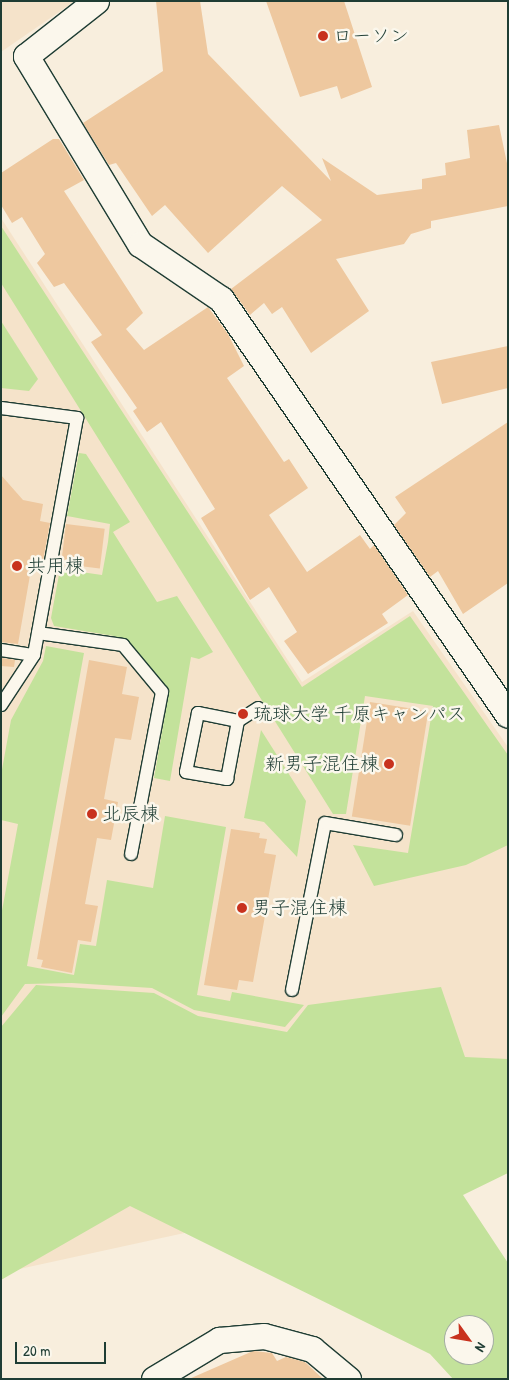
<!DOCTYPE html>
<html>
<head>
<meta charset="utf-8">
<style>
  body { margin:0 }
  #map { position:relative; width:509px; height:1380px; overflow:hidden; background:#f8eedd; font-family:"Patrick Hand","Klee One",sans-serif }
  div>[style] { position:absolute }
  .built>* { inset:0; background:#f5e3ca }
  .green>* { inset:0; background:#c3e29b }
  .building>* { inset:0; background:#eec89f; transform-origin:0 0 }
  .roads { filter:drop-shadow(1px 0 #1f3d34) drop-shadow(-1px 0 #1f3d34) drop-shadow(0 1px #1f3d34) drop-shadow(0 -1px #1f3d34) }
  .lane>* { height:12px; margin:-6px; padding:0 6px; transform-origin:6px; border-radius:6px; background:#fbf7ec }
  .street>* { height:25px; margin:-12.5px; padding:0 12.5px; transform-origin:12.5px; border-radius:12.5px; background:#fbf7ec }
  .dots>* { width:14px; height:14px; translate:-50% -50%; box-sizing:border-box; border:2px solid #fbf7ec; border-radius:50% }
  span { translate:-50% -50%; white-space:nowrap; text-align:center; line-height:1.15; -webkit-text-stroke:5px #fbf7ec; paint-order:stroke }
  .poi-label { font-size:19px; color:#1f3d34 }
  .left { translate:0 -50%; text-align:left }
  .right { translate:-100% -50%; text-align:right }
  .frame { position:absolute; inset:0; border:2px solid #1f3d34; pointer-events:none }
  .north { position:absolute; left:444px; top:1315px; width:50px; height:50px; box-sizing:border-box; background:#fbf7ec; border:1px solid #a3ada2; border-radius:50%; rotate:122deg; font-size:14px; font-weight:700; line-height:20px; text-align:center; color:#1f3d34 }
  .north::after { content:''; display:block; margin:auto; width:18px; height:22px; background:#c8321e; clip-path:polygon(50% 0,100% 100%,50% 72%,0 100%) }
  .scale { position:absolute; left:15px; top:1342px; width:91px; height:22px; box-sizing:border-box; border:2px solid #1f3d34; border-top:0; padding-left:6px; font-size:15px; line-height:18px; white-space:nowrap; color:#1f3d34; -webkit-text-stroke:4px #fbf7ec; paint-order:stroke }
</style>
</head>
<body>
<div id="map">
  <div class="built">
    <i style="clip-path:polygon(1px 1px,75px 1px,1px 52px)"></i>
    <i style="clip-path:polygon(1px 218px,302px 682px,413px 611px,508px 747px,508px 1092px,212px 1227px,1px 1273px)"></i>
  </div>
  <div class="green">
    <i style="clip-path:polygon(1px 226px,302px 687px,410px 616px,508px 755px,508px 845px,466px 865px,374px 886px,353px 845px,408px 853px,433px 706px,365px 696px,346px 814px,333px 814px,1px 283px)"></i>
    <i style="clip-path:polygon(1px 321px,38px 379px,29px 391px,1px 388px)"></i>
    <i style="clip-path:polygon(79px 453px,86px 454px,130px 522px,113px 532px,157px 602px,177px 596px,213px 652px,199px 659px,191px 657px,170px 781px,154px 778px,169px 692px,131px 644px,114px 636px,54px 626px,51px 618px,60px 569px,102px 575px,108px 542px,110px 524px,67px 516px)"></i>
    <i style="clip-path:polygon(46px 646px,84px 653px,27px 966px,74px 975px,80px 944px,96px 946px,107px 880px,153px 888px,165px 816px,226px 827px,197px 995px,230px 1001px,232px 992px,304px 1005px,285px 1027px,194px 1010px,152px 988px,72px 983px,25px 984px,1px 1017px,1px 916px,18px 824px,1px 820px,1px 775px,11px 720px,43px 661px)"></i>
    <i style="clip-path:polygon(261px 730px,306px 801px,297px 857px,264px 822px,244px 818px)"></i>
    <i style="clip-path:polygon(evenodd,36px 985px,154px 993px,198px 1016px,287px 1032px,308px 1005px,441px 987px,465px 1057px,508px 1059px,508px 1173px,463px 1195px,508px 1263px,508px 1379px,453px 1379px,430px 1354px,130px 1206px,1px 1280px,1px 1027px,36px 985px,454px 1325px,484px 1325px,484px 1355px,454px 1355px,454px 1325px)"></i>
  </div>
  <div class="building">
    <i style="clip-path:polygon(156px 1px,200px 1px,208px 54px,331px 181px,322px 158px,377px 195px,422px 189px,422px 179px,446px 175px,445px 163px,470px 158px,467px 130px,499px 125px,508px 168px,508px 206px,431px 221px,431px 228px,411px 234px,404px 244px,336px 259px,369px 311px,311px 353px,282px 307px,272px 314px,264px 303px,250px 315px,231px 289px,322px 220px,282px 186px,208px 253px,165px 205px,152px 216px,116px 163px,109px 165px,83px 123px,163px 71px)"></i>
    <i style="clip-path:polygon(266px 1px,344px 1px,372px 87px,341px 99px,337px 86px,300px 97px)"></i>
    <i style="clip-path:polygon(53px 139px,59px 139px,84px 180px,64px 191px,143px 313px,126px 329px,144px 350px,208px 307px,228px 334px,244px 366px,227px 378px,284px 462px,289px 459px,308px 488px,269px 515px,307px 572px,360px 535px,370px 549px,374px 545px,408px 595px,382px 614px,388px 623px,308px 674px,284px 641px,297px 632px,269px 587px,250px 600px,201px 518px,215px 509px,161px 422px,147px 432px,133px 411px,137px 408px,91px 342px,102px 335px,64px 283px,54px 287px,37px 263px,45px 254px,22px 217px,12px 223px,1px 205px,1px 173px)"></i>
    <i style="clip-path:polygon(508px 346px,508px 388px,442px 404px,431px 362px)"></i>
    <i style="clip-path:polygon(508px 422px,508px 583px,463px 614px,438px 571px,430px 577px,394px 525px,406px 513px,395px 497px)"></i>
    <i style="clip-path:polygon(1px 475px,23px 500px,43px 504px,40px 521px,50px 523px,43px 560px,33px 558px,18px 644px,1px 642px)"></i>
    <i style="left:66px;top:524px;width:39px;height:40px;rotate:7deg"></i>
    <i style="clip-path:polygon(1px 658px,15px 660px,14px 667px,1px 666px)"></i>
    <i style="clip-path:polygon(89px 660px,127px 667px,122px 694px,139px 697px,131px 740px,115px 738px,104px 799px,118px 802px,111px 840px,97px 838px,85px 904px,98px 906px,91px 942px,78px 940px,72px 973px,41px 967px,43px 960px,37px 959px)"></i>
    <i style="left:370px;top:702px;width:59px;height:116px;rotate:9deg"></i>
    <i style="clip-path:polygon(231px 829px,260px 833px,259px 838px,267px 839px,264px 853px,276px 855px,253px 982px,239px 980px,237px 990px,204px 985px)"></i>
    <i style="clip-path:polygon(253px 1351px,272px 1353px,277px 1361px,286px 1357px,305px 1362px,323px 1379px,189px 1379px)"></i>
  </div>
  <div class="roads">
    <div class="lane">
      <i style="left:1px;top:408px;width:77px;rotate:7.5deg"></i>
      <i style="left:77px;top:418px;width:241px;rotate:100.3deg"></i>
      <i style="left:34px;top:655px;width:60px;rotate:123.4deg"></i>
      <i style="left:38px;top:633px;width:86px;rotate:8deg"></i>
      <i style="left:123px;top:645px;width:61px;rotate:50.3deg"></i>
      <i style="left:162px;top:692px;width:165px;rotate:100.8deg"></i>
      <i style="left:1px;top:650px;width:33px;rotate:9deg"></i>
      <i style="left:238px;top:721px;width:41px;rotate:-168.7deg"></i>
      <i style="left:198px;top:713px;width:60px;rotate:101.5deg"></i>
      <i style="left:186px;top:772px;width:42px;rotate:9.7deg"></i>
      <i style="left:227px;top:779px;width:59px;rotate:-79.3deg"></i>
      <i style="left:238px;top:721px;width:24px;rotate:-33deg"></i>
      <i style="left:292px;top:990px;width:170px;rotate:-78.8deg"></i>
      <i style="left:325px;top:823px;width:72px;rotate:9.6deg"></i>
    </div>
    <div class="street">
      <i style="left:96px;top:1px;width:89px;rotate:141.8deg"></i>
      <i style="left:26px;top:56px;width:220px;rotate:58.8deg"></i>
      <i style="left:140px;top:244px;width:98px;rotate:34.2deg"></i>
      <i style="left:221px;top:299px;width:505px;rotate:55.4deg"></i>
      <i style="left:154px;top:1379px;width:76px;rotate:-31deg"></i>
      <i style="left:219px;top:1340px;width:45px;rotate:-5.1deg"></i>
      <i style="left:264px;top:1336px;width:50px;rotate:15.2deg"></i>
      <i style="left:312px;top:1349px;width:47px;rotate:39.8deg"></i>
    </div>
  </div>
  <div class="dots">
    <i style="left:323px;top:36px;background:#c8321e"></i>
    <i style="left:17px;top:566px;background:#c8321e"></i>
    <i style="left:243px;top:714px;background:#c8321e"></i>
    <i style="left:389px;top:764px;background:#c8321e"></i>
    <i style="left:92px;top:814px;background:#c8321e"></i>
    <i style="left:242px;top:908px;background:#c8321e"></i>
  </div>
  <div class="poi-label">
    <span class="left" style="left:333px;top:36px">ローソン</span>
    <span class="left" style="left:27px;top:566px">共用棟</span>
    <span class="left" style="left:253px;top:714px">琉球大学 千原キャンパス</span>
    <span class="right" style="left:379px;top:764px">新男子混住棟</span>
    <span class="left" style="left:102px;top:814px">北辰棟</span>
    <span class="left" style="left:252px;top:908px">男子混住棟</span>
  </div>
  <div class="frame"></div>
  <div class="north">N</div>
  <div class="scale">20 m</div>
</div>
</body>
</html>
